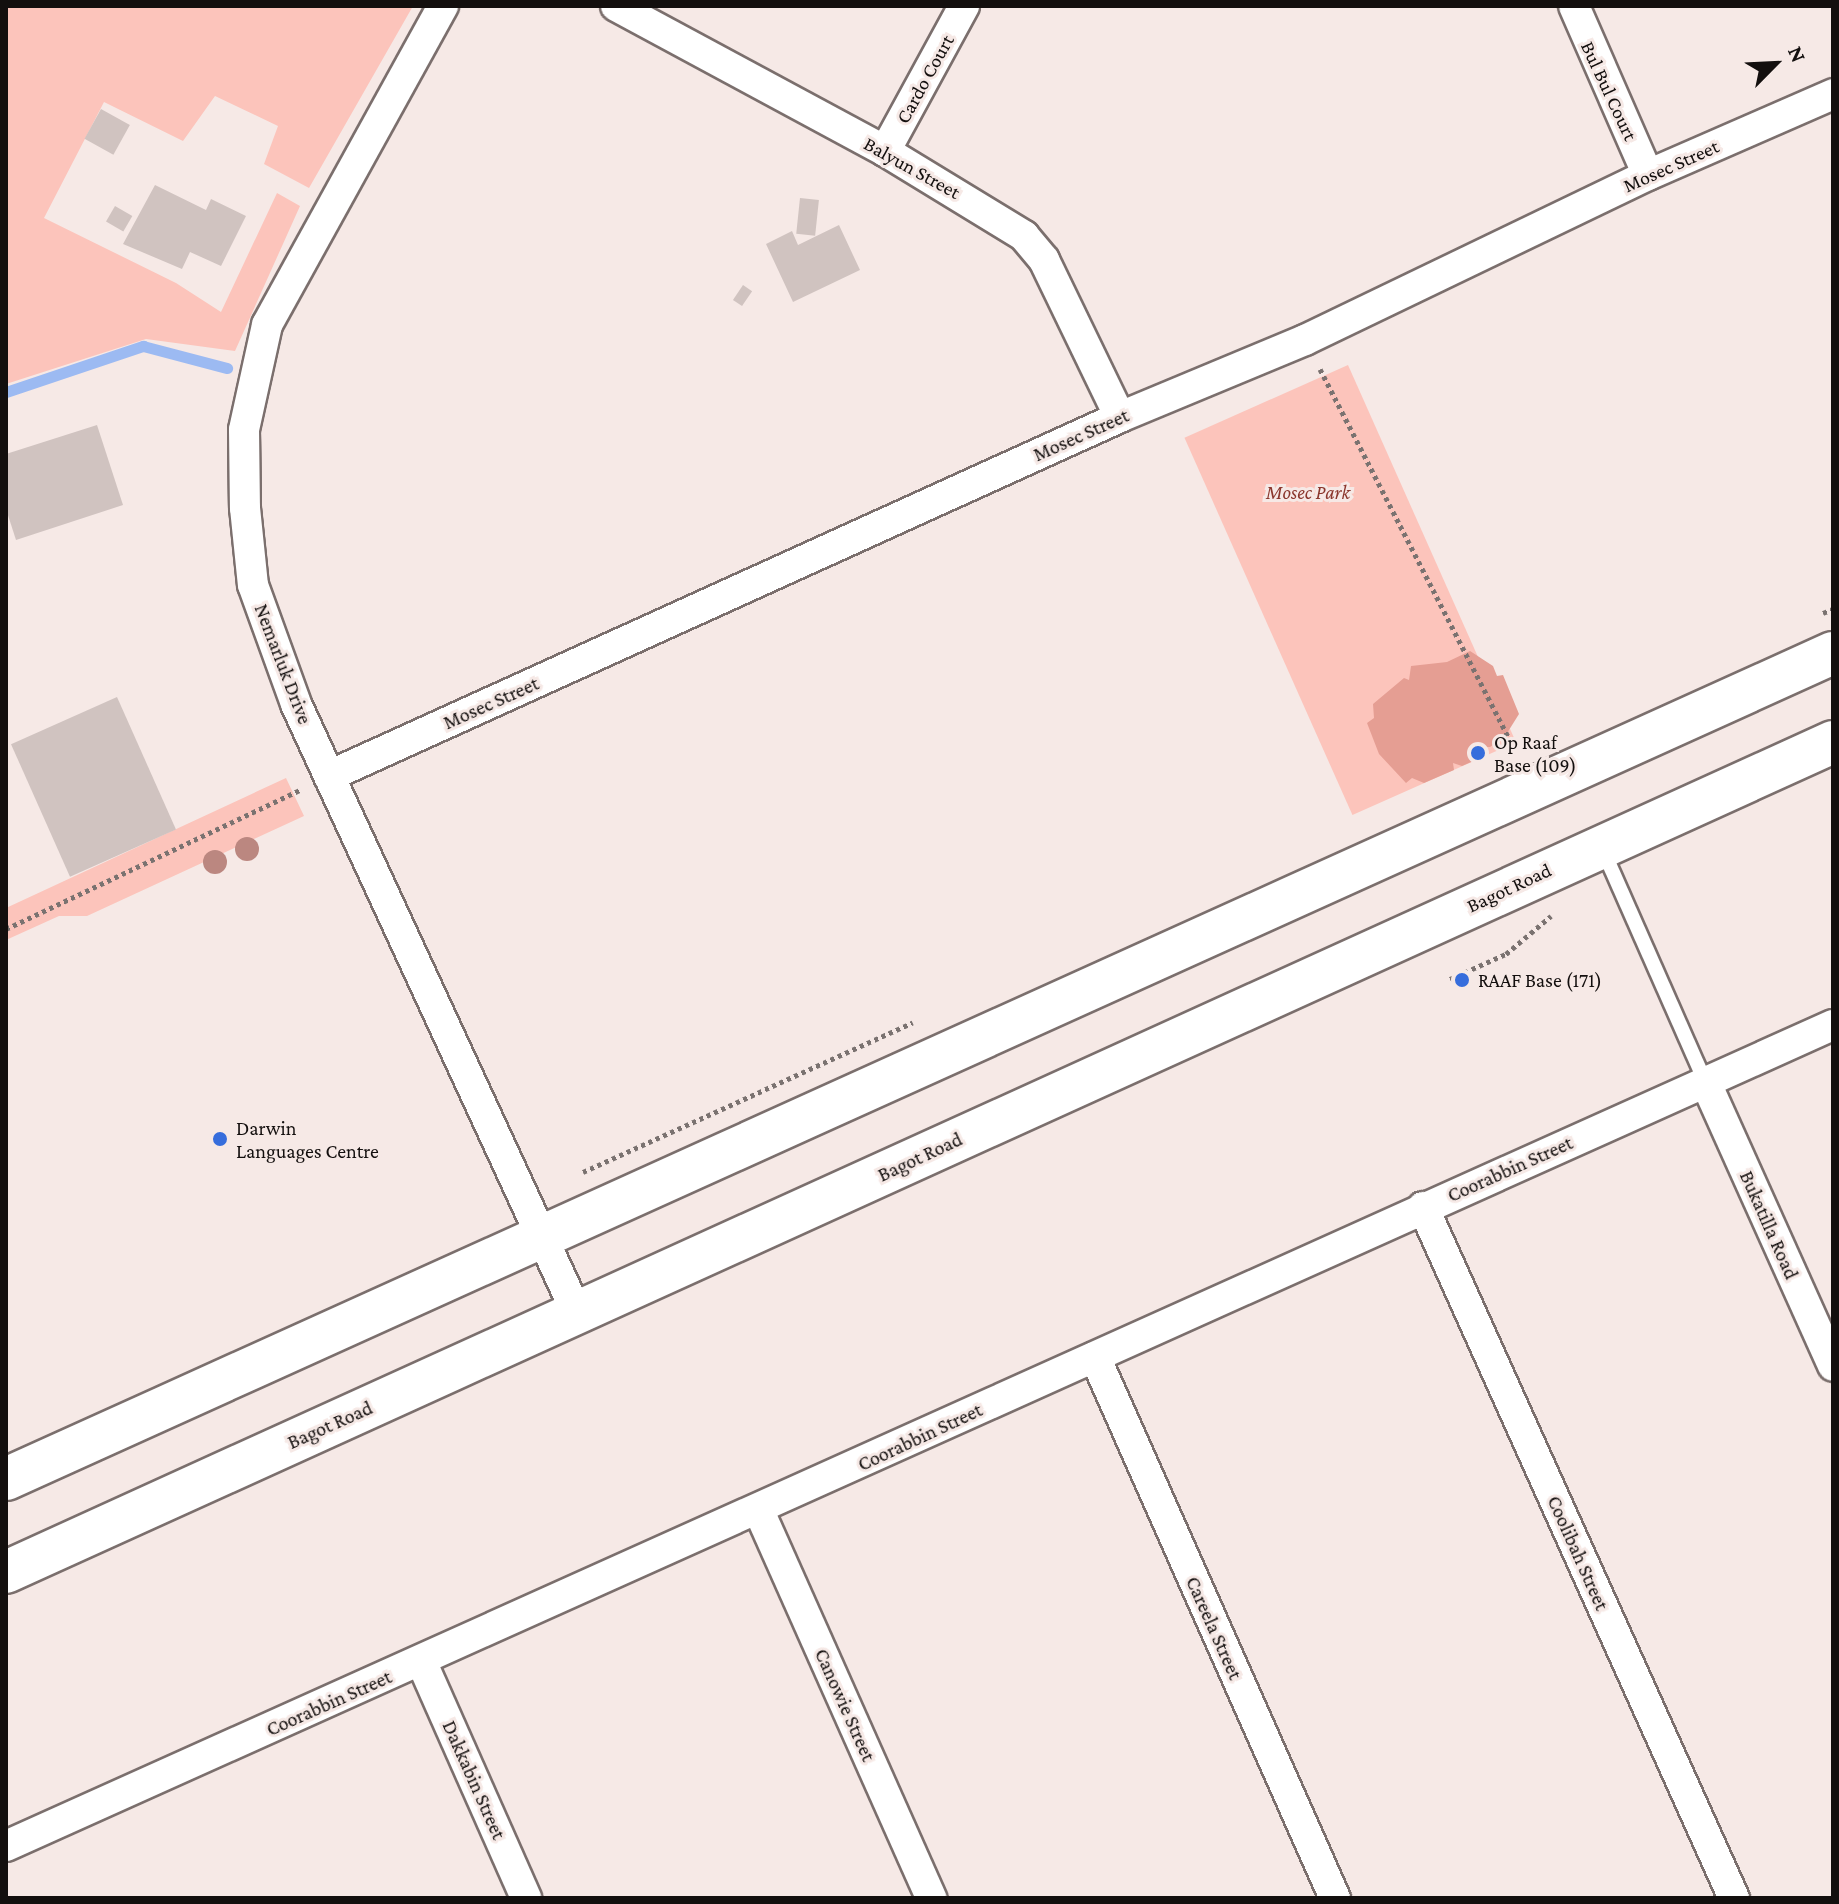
<!DOCTYPE html>
<html>
<head>
<meta charset="utf-8">
<style>
  body { margin:0 }
  #map { position:relative; width:1839px; height:1904px; overflow:hidden; background:#f6e9e6; font-family:"Crimson Pro",serif }
  div>[style] { position:absolute }
  .green>* { inset:0; background:#fcc4bb; transform-origin:0 0 }
  .forest>* { inset:0; background:#e59e93 }
  .stream>* { height:11px; margin:-5.5px; padding:0 5.5px; transform-origin:5.5px; border-radius:5.5px; background:#9cbaf2 }
  .building>* { inset:0; background:#d0c3c0; transform-origin:0 0 }
  .path>* { height:5px; margin-top:-2.5px; transform-origin:0; background:repeating-linear-gradient(90deg,#7a7270 0 4px,transparent 0 8px) }
  .roads { filter:drop-shadow(2px 0 #7b6f6d) drop-shadow(-2px 0 #7b6f6d) drop-shadow(0 2px #7b6f6d) drop-shadow(0 -2px #7b6f6d) }
  .lane>* { height:14px; margin:-7px; padding:0 7px; transform-origin:7px; border-radius:7px; background:#fff }
  .street>* { height:30px; margin:-15px; padding:0 15px; transform-origin:15px; border-radius:15px; background:#fff }
  .secondary>* { height:42px; margin:-21px; padding:0 21px; transform-origin:21px; border-radius:21px; background:#fff }
  .trees>* { width:24px; height:24px; margin:-12px; border-radius:50%; background:#bb8780 }
  .dots>* { width:22px; height:22px; translate:-50% -50%; box-sizing:border-box; border:4px solid #f6e9e6; border-radius:50% }
  span { translate:-50% -50%; white-space:nowrap; text-align:center; line-height:1.15; -webkit-text-stroke:6px #f6e9e6; paint-order:stroke }
  .street-label { font-size:20px; color:#130f0e }
  .park-label { font-size:20px; color:#8b372d; font-style:italic }
  .poi-label { font-size:20px; color:#130f0e }
  .left { translate:0 -50%; text-align:left }
  .frame { position:absolute; inset:0; border:8px solid #130f0e; pointer-events:none }
  .north { position:absolute; left:1735px; top:24px; width:80px; height:80px; -webkit-text-stroke:6px #f6e9e6; paint-order:stroke; rotate:66deg; font-size:22px; font-weight:700; line-height:32px; text-align:center; color:#130f0e }
  .north::after { content:''; display:block; margin:auto; width:28px; height:36px; background:#130f0e; clip-path:polygon(50% 0,100% 100%,50% 72%,0 100%) }
</style>
</head>
<body>
<div id="map">
  <div class="green">
    <i style="clip-path:polygon(6px 6px,413px 6px,309px 188px,264px 164px,278px 126px,215px 96px,183px 141px,104px 102px,44px 218px,176px 283px,221px 312px,277px 193px,300px 206px,235px 351px,146px 339px,6px 384px)"></i>
    <i style="left:1348px;top:365px;width:413px;height:179px;rotate:66deg"></i>
    <i style="clip-path:polygon(286px 778px,304px 816px,87px 916px,59px 916px,6px 940px,6px 908px)"></i>
  </div>
  <div class="forest">
    <i style="clip-path:polygon(1470px 651px,1493px 666px,1497px 676px,1503px 675px,1519px 714px,1504px 738px,1490px 747px,1474px 747px,1478px 759px,1462px 766px,1453px 763px,1454px 770px,1424px 783px,1412px 778px,1406px 783px,1379px 754px,1367px 723px,1374px 718px,1373px 704px,1404px 678px,1409px 680px,1411px 666px,1447px 662px)"></i>
  </div>
  <div class="stream">
    <i style="left:6px;top:392px;width:145px;rotate:-18.6deg"></i>
    <i style="left:143px;top:346px;width:87px;rotate:14.7deg"></i>
  </div>
  <div class="building">
    <i style="left:101px;top:109px;width:33px;height:34px;rotate:29deg"></i>
    <i style="clip-path:polygon(155px 185px,206px 210px,211px 199px,246px 216px,221px 266px,190px 252px,182px 269px,123px 244px)"></i>
    <i style="left:800px;top:198px;width:19px;height:36px;rotate:6deg"></i>
    <i style="left:115px;top:206px;width:20px;height:18px;rotate:30deg"></i>
    <i style="clip-path:polygon(839px 225px,860px 270px,793px 302px,766px 244px,792px 231px,798px 245px)"></i>
    <i style="left:743px;top:285px;width:11px;height:18px;rotate:34deg"></i>
    <i style="clip-path:polygon(97px 425px,123px 505px,16px 540px,6px 509px,6px 454px)"></i>
    <i style="left:117px;top:697px;width:145px;height:116px;rotate:66deg"></i>
  </div>
  <div class="path">
    <i style="left:1320px;top:369px;width:430px;rotate:62.9deg"></i>
    <i style="left:1823px;top:613px;width:11px;rotate:-22deg"></i>
    <i style="left:6px;top:929px;width:325px;rotate:-25.3deg"></i>
    <i style="left:1450px;top:979px;width:61px;rotate:-24.1deg"></i>
    <i style="left:1506px;top:954px;width:59px;rotate:-40.2deg"></i>
    <i style="left:583px;top:1172px;width:362px;rotate:-24.4deg"></i>
  </div>
  <div class="roads">
    <div class="lane">
      <i style="left:1603px;top:850px;width:255px;rotate:66.2deg"></i>
    </div>
    <div class="street">
      <i style="left:443px;top:6px;width:364px;rotate:118.9deg"></i>
      <i style="left:267px;top:325px;width:107px;rotate:102.4deg"></i>
      <i style="left:244px;top:430px;width:78px;rotate:89.3deg"></i>
      <i style="left:245px;top:508px;width:77px;rotate:84.1deg"></i>
      <i style="left:253px;top:585px;width:127px;rotate:70.1deg"></i>
      <i style="left:296px;top:704px;width:671px;rotate:65.23deg"></i>
      <i style="left:616px;top:6px;width:306px;rotate:28.3deg"></i>
      <i style="left:885px;top:151px;width:163px;rotate:31.4deg"></i>
      <i style="left:1024px;top:236px;width:31px;rotate:50deg"></i>
      <i style="left:1044px;top:260px;width:174px;rotate:64.2deg"></i>
      <i style="left:1574px;top:6px;width:184px;rotate:66.4deg"></i>
      <i style="left:885px;top:151px;width:165px;rotate:-61.4deg"></i>
      <i style="left:329px;top:776px;width:869px;rotate:-24.41deg"></i>
      <i style="left:1120px;top:417px;width:200px;rotate:-22.6deg"></i>
      <i style="left:1305px;top:340px;width:381px;rotate:-25.7deg"></i>
      <i style="left:1648px;top:175px;width:202px;rotate:-23.6deg"></i>
      <i style="left:1706px;top:1083px;width:310px;rotate:65.8deg"></i>
      <i style="left:1423px;top:1207px;width:758px;rotate:65.77deg"></i>
      <i style="left:1095px;top:1357px;width:592px;rotate:66.08deg"></i>
      <i style="left:759px;top:1511px;width:424px;rotate:66deg"></i>
      <i style="left:422px;top:1663px;width:257px;rotate:66.1deg"></i>
      <i style="left:6px;top:1846px;width:2003px;rotate:-24.2deg"></i>
    </div>
    <div class="secondary">
      <i style="left:6px;top:1479px;width:2005px;rotate:-24.33deg"></i>
      <i style="left:6px;top:1572px;width:2007px;rotate:-24.43deg"></i>
    </div>
  </div>
  <div class="trees">
    <i style="left:247px;top:849px"></i>
    <i style="left:215px;top:862px"></i>
  </div>
  <div class="dots">
    <i style="left:1478px;top:753px;background:#366ddc"></i>
    <i style="left:1462px;top:980px;background:#366ddc"></i>
    <i style="left:220px;top:1139px;background:#366ddc"></i>
  </div>
  <div class="street-label">
    <span style="left:925px;top:79px;rotate:-61deg">Cardo Court</span>
    <span style="left:1609px;top:91px;rotate:65deg">Bul Bul Court</span>
    <span style="left:1671px;top:166px;rotate:-24deg">Mosec Street</span>
    <span style="left:912px;top:168px;rotate:29deg">Balyun Street</span>
    <span style="left:1081px;top:435px;rotate:-24deg">Mosec Street</span>
    <span style="left:283px;top:664px;rotate:69deg">Nemarluk Drive</span>
    <span style="left:491px;top:703px;rotate:-24deg">Mosec Street</span>
    <span style="left:1509px;top:888px;rotate:-25deg">Bagot Road</span>
    <span style="left:920px;top:1157px;rotate:-25deg">Bagot Road</span>
    <span style="left:1510px;top:1169px;rotate:-24deg">Coorabbin Street</span>
    <span style="left:1769px;top:1225px;rotate:66deg">Bukatilla Road</span>
    <span style="left:330px;top:1425px;rotate:-24deg">Bagot Road</span>
    <span style="left:920px;top:1437px;rotate:-25deg">Coorabbin Street</span>
    <span style="left:1578px;top:1553px;rotate:66deg">Coolibah Street</span>
    <span style="left:1214px;top:1628px;rotate:66deg">Careela Street</span>
    <span style="left:329px;top:1703px;rotate:-24deg">Coorabbin Street</span>
    <span style="left:845px;top:1705px;rotate:66deg">Canowie Street</span>
    <span style="left:474px;top:1780px;rotate:66deg">Dakkabin Street</span>
  </div>
  <div class="park-label">
    <span style="left:1308px;top:492px">Mosec Park</span>
  </div>
  <div class="poi-label">
    <span class="left" style="left:1494px;top:754px">Op Raaf<br>Base (109)</span>
    <span class="left" style="left:1478px;top:980px">RAAF Base (171)</span>
    <span class="left" style="left:236px;top:1140px">Darwin<br>Languages Centre</span>
  </div>
  <div class="frame"></div>
  <div class="north">N</div>
</div>
</body>
</html>
